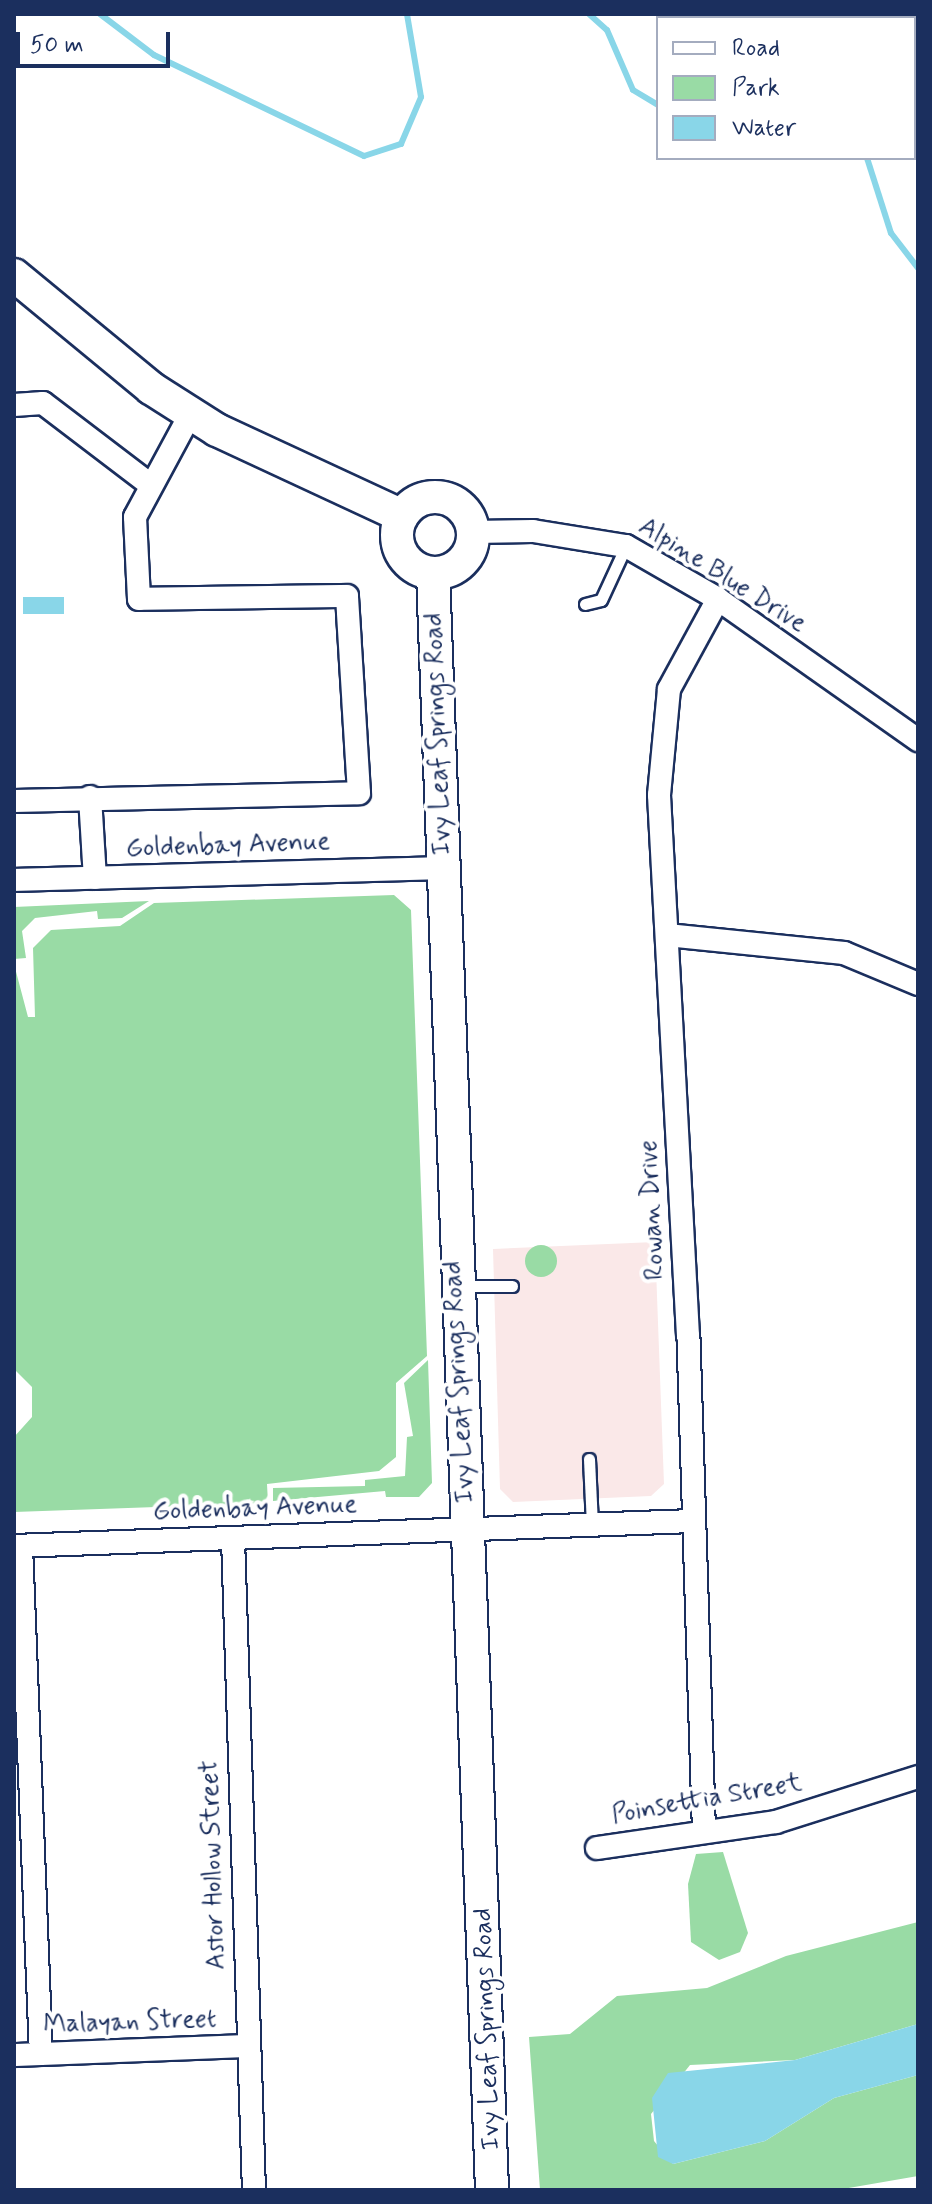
<!DOCTYPE html>
<html>
<head>
<meta charset="utf-8">
<style>
  body { margin:0 }
  #map { position:relative; width:932px; height:2204px; overflow:hidden; background:#fff; font-family:Mynerve,sans-serif }
  div>[style] { position:absolute }
  .built>* { inset:0; background:#fae8e8 }
  .green>* { inset:0; background:#99dba5 }
  .round { border-radius:50% }
  .water>* { inset:0; background:#89d6e8; transform-origin:0 0 }
  .stream>* { height:6px; margin:-3px; padding:0 3px; transform-origin:3px; border-radius:3px; background:#89d6e8 }
  .roads { filter:drop-shadow(2px 0 #1b2f5e) drop-shadow(-2px 0 #1b2f5e) drop-shadow(0 2px #1b2f5e) drop-shadow(0 -2px #1b2f5e) }
  .lane>* { height:11px; margin:-5.5px; padding:0 5.5px; transform-origin:5.5px; border-radius:5.5px; background:#fff }
  .street>* { height:22px; margin:-11px; padding:0 11px; transform-origin:11px; border-radius:11px; background:#fff }
  .secondary>* { height:32px; margin:-16px; padding:0 16px; transform-origin:16px; border-radius:16px; background:#fff }
  .secondary>.ring { margin:-16px; padding:0; box-sizing:content-box; background:none; border:32px solid #fff; border-radius:50% }
  span { translate:-50% -50%; white-space:nowrap; text-align:center; line-height:1.15; -webkit-text-stroke:8px #fff; paint-order:stroke }
  .street-label { font-size:26px; color:#1b2f5e }
  .frame { position:absolute; inset:0; border:16px solid #1b2f5e; pointer-events:none }
  .legend { position:absolute; left:656px; top:16px; width:260px; height:144px; box-sizing:border-box; background:#fff; border:2px solid #a4acbf; margin:0; padding:10px 14px; list-style:none; font-size:24px; color:#1b2f5e }
  .legend li { display:flex; align-items:center; gap:16px; height:40px }
  .legend b { width:40px; border:2px solid #a4acbf }
  .scale { position:absolute; left:16px; top:32px; width:154px; height:36px; box-sizing:border-box; border:4px solid #1b2f5e; border-top:0; padding-left:10px; font-size:24px; line-height:28px; white-space:nowrap; color:#1b2f5e; -webkit-text-stroke:6px #fff; paint-order:stroke }
</style>
</head>
<body>
<div id="map">
  <div class="built">
    <i style="clip-path:polygon(655px 1242px,664px 1484px,651px 1496px,513px 1502px,500px 1489px,493px 1249px)"></i>
  </div>
  <div class="green">
    <i style="clip-path:polygon(394px 895px,411px 910px,427px 1356px,396px 1383px,396px 1457px,379px 1471px,267px 1484px,268px 1503px,14px 1512px,14px 1437px,32px 1417px,32px 1387px,14px 1369px,14px 964px,28px 1017px,35px 1017px,33px 948px,51px 930px,120px 926px,154px 903px)"></i>
    <i style="clip-path:polygon(149px 901px,122px 918px,98px 919px,97px 911px,35px 918px,22px 931px,26px 958px,14px 959px,14px 907px)"></i>
    <i class="round" style="left:525px;top:1245px;width:32px;height:32px"></i>
    <i style="clip-path:polygon(428px 1360px,432px 1483px,419px 1497px,386px 1497px,385px 1491px,273px 1501px,273px 1488px,365px 1486px,365px 1480px,405px 1476px,407px 1437px,413px 1436px,404px 1383px)"></i>
    <i style="clip-path:polygon(723px 1852px,748px 1933px,740px 1952px,719px 1960px,691px 1942px,688px 1884px,696px 1854px)"></i>
    <i style="clip-path:polygon(918px 1922px,918px 2024px,795px 2060px,690px 2065px,651px 2114px,654px 2141px,673px 2164px,765px 2141px,834px 2098px,918px 2075px,918px 2176px,837px 2190px,540px 2190px,529px 2037px,570px 2034px,617px 1996px,707px 1988px,786px 1956px)"></i>
  </div>
  <div class="water">
    <i style="left:64px;top:597px;width:17px;height:41px;rotate:90deg"></i>
    <i style="clip-path:polygon(918px 2024px,918px 2075px,834px 2098px,765px 2141px,673px 2164px,658px 2157px,652px 2098px,668px 2073px,795px 2060px)"></i>
  </div>
  <div class="stream">
    <i style="left:100px;top:14px;width:68px;rotate:37.2deg"></i>
    <i style="left:154px;top:55px;width:233px;rotate:25.7deg"></i>
    <i style="left:364px;top:156px;width:39px;rotate:-18deg"></i>
    <i style="left:401px;top:144px;width:51px;rotate:-66.9deg"></i>
    <i style="left:421px;top:97px;width:84px;rotate:-99.6deg"></i>
    <i style="left:589px;top:14px;width:24px;rotate:42deg"></i>
    <i style="left:607px;top:30px;width:65px;rotate:66.6deg"></i>
    <i style="left:633px;top:90px;width:29px;rotate:31deg"></i>
    <i style="left:867px;top:158px;width:79px;rotate:72.3deg"></i>
    <i style="left:891px;top:233px;width:44px;rotate:52.4deg"></i>
  </div>
  <div class="roads">
    <div class="lane">
      <i style="left:585px;top:604px;width:16px;rotate:-14deg"></i>
      <i style="left:601px;top:600px;width:60px;rotate:-65.2deg"></i>
      <i style="left:461px;top:1286px;width:51px"></i>
      <i style="left:589px;top:1459px;width:65px;rotate:87.4deg"></i>
    </div>
    <div class="street">
      <i style="left:14px;top:405px;width:29px;rotate:-4deg"></i>
      <i style="left:43px;top:403px;width:132px;rotate:37.3deg"></i>
      <i style="left:473px;top:532px;width:60px;rotate:-1deg"></i>
      <i style="left:533px;top:531px;width:94px;rotate:9.2deg"></i>
      <i style="left:626px;top:546px;width:106px;rotate:29.9deg"></i>
      <i style="left:718px;top:599px;width:245px;rotate:35.2deg"></i>
      <i style="left:90px;top:797px;width:81px;rotate:86.5deg"></i>
      <i style="left:14px;top:801px;width:345px;rotate:-1.3deg"></i>
      <i style="left:359px;top:793px;width:197px;rotate:-93.5deg"></i>
      <i style="left:347px;top:596px;width:208px;rotate:179.2deg"></i>
      <i style="left:139px;top:599px;width:82px;rotate:-92.8deg"></i>
      <i style="left:135px;top:517px;width:118px;rotate:-61.7deg"></i>
      <i style="left:14px;top:880px;width:429px;rotate:-1.6deg"></i>
      <i style="left:667px;top:935px;width:178px;rotate:5.8deg"></i>
      <i style="left:844px;top:953px;width:80px;rotate:22.7deg"></i>
      <i style="left:233px;top:1538px;width:652px;rotate:88.16deg"></i>
      <i style="left:14px;top:1546px;width:677px;rotate:-2.11deg"></i>
      <i style="left:21px;top:1546px;width:508px;rotate:87.75deg"></i>
      <i style="left:704px;top:1832px;width:496px;rotate:-91.8deg"></i>
      <i style="left:688px;top:1336px;width:542px;rotate:-93.07deg"></i>
      <i style="left:659px;top:795px;width:106px;rotate:-84.6deg"></i>
      <i style="left:669px;top:689px;width:102px;rotate:-61.4deg"></i>
      <i style="left:597px;top:1848px;width:181px;rotate:-8.3deg"></i>
      <i style="left:776px;top:1822px;width:149px;rotate:-17.6deg"></i>
      <i style="left:14px;top:2055px;width:234px;rotate:-2.2deg"></i>
    </div>
    <div class="secondary">
      <i style="left:14px;top:275px;width:178px;rotate:39.5deg"></i>
      <i style="left:151px;top:388px;width:78px;rotate:32.5deg"></i>
      <i style="left:217px;top:430px;width:204px;rotate:24.9deg"></i>
      <i class="ring" style="left:397px;top:497px;width:44px;height:44px"></i>
      <i style="left:433px;top:573px;width:1618px;rotate:87.91deg"></i>
    </div>
  </div>
  <div class="street-label">
    <span style="left:722px;top:576px;rotate:32deg">Alpine Blue Drive</span>
    <span style="left:439px;top:734px;rotate:-92deg">Ivy Leaf Springs Road</span>
    <span style="left:228px;top:846px;rotate:-2deg">Goldenbay Avenue</span>
    <span style="left:653px;top:1210px;rotate:-93deg">Rowan Drive</span>
    <span style="left:460px;top:1382px;rotate:-93deg">Ivy Leaf Springs Road</span>
    <span style="left:255px;top:1509px;rotate:-2deg">Goldenbay Avenue</span>
    <span style="left:707px;top:1800px;rotate:-10deg">Poinsettia Street</span>
    <span style="left:214px;top:1865px;rotate:-92deg">Astor Hollow Street</span>
    <span style="left:130px;top:2023px;rotate:-2deg">Malayan Street</span>
    <span style="left:488px;top:2029px;rotate:-92deg">Ivy Leaf Springs Road</span>
  </div>
  <div class="frame"></div>
  <ul class="legend">
  <li><b style="height:10px;background:#fff"></b>Road</li>
  <li><b style="height:22px;background:#99dba5"></b>Park</li>
  <li><b style="height:22px;background:#89d6e8"></b>Water</li>
  </ul>
  <div class="scale">50 m</div>
</div>
</body>
</html>
